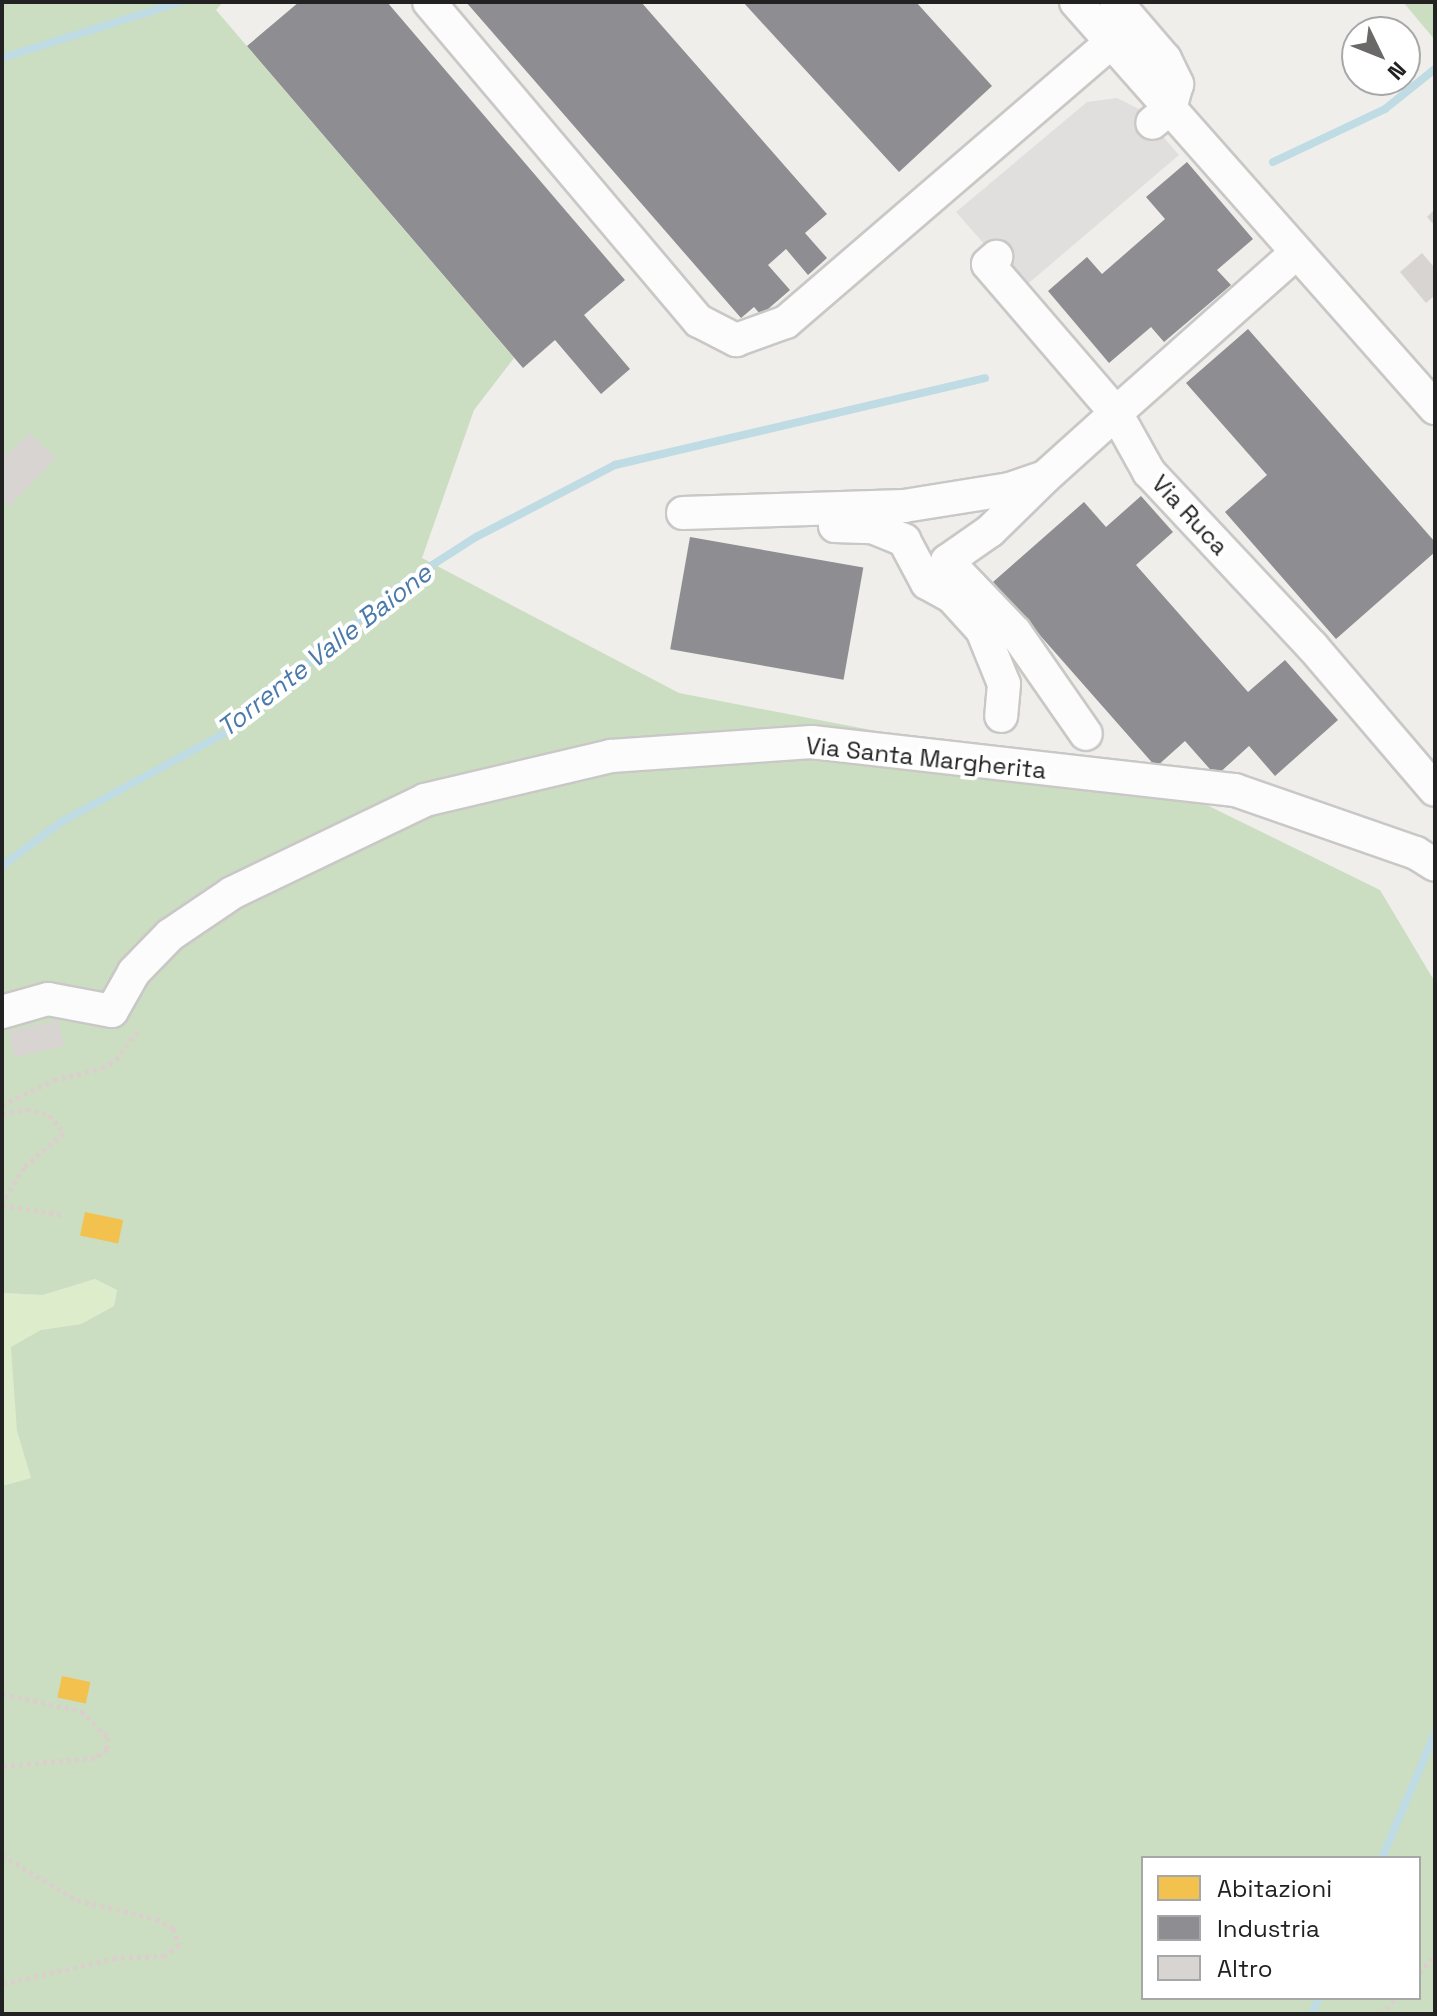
<!DOCTYPE html>
<html>
<head>
<meta charset="utf-8">
<style>
  body { margin:0 }
  #map { position:relative; width:1437px; height:2016px; overflow:hidden; background:#f0eeeb; font-family:"Space Grotesk",sans-serif }
  div>[style] { position:absolute }
  .grass>* { inset:0; background:#ddeccb }
  .forest>* { inset:0; background:#cbdec1 }
  .parking>* { inset:0; background:#e0dfde }
  .homes>* { inset:0; background:#f2c14e; transform-origin:0 0 }
  .industry>* { inset:0; background:#8d8d92; transform-origin:0 0 }
  .stream>* { height:8px; margin:-4px; padding:0 4px; transform-origin:4px; border-radius:4px; background:#bfdbe3 }
  .building>* { inset:0; background:#d7d4d2; transform-origin:0 0 }
  .path>* { height:5px; margin-top:-2.5px; transform-origin:0; background:repeating-linear-gradient(90deg,#dccecd 0 4px,transparent 0 8px) }
  .roads { filter:drop-shadow(2px 0 #c9c8c7) drop-shadow(-2px 0 #c9c8c7) drop-shadow(0 2px #c9c8c7) drop-shadow(0 -2px #c9c8c7) }
  .minor>* { height:32px; margin:-16px; padding:0 16px; transform-origin:16px; border-radius:16px; background:#fdfcfc }
  span { translate:-50% -50%; white-space:nowrap; text-align:center; line-height:1.15; -webkit-text-stroke:8px #fff; paint-order:stroke }
  .street-label { font-size:24px; color:#222 }
  .water-label { font-size:26px; color:#4a7aab; font-style:italic }
  .frame { position:absolute; inset:0; border:4px solid #222; pointer-events:none }
  .legend { position:absolute; left:1141px; top:1856px; width:280px; height:144px; box-sizing:border-box; background:#fff; border:2px solid #a7a7a7; margin:0; padding:10px 14px; list-style:none; font-size:24px; color:#222 }
  .legend li { display:flex; align-items:center; gap:16px; height:40px }
  .legend b { width:40px; border:2px solid #a7a7a7 }
  .north { position:absolute; left:1341px; top:16px; width:80px; height:80px; box-sizing:border-box; background:#fff; border:2px solid #a7a7a7; border-radius:50%; rotate:133deg; font-size:22px; font-weight:700; line-height:32px; text-align:center; color:#222 }
  .north::after { content:''; display:block; margin:auto; width:28px; height:36px; background:#6a6968; clip-path:polygon(50% 0,100% 100%,50% 72%,0 100%) }
</style>
</head>
<body>
<div id="map">
  <div class="grass">
    <i style="clip-path:polygon(95px 1279px,117px 1289px,114px 1306px,81px 1324px,41px 1330px,17px 1431px,31px 1478px,2px 1486px,2px 1293px,43px 1295px)"></i>
  </div>
  <div class="forest">
    <i style="clip-path:polygon(evenodd,2px 2px,223px 2px,216px 10px,514px 358px,474px 410px,422px 558px,679px 693px,1172px 788px,1380px 890px,1435px 982px,1435px 2014px,2px 2014px,2px 1486px,31px 1478px,17px 1431px,11px 1347px,41px 1330px,81px 1324px,114px 1306px,117px 1290px,95px 1279px,43px 1295px,2px 1293px,2px 2px,1143px 1858px,1419px 1858px,1419px 1998px,1143px 1998px,1143px 1858px)"></i>
    <i style="clip-path:polygon(1403px 2px,1435px 2px,1435px 40px)"></i>
  </div>
  <div class="parking">
    <i style="clip-path:polygon(1117px 98px,1139px 109px,1179px 155px,1023px 288px,956px 212px,1087px 102px)"></i>
  </div>
  <div class="homes">
    <i style="left:85px;top:1212px;width:39px;height:24px;rotate:12deg"></i>
    <i style="left:62px;top:1676px;width:29px;height:22px;rotate:12deg"></i>
  </div>
  <div class="industry">
    <i style="clip-path:polygon(299px 2px,387px 2px,625px 280px,584px 315px,630px 369px,601px 394px,555px 340px,523px 368px,247px 46px)"></i>
    <i style="clip-path:polygon(466px 2px,641px 2px,827px 214px,805px 233px,827px 258px,808px 275px,786px 249px,768px 265px,790px 290px,761px 315px,754px 307px,741px 318px)"></i>
    <i style="clip-path:polygon(743px 2px,916px 2px,992px 86px,899px 172px)"></i>
    <i style="clip-path:polygon(1187px 162px,1253px 239px,1217px 270px,1231px 285px,1164px 342px,1151px 327px,1109px 363px,1048px 291px,1087px 257px,1102px 274px,1165px 219px,1146px 197px)"></i>
    <i style="clip-path:polygon(1248px 329px,1435px 542px,1435px 552px,1336px 639px,1225px 512px,1267px 475px,1186px 383px)"></i>
    <i style="clip-path:polygon(1141px 496px,1173px 532px,1136px 565px,1248px 692px,1285px 660px,1338px 720px,1275px 776px,1249px 746px,1216px 776px,1185px 741px,1156px 767px,993px 582px,1084px 502px,1106px 527px)"></i>
    <i style="left:690px;top:537px;width:176px;height:114px;rotate:10deg"></i>
  </div>
  <div class="stream">
    <i style="left:2px;top:58px;width:188px;rotate:-17.4deg"></i>
    <i style="left:1273px;top:162px;width:124px;rotate:-25.3deg"></i>
    <i style="left:1385px;top:109px;width:64px;rotate:-38.7deg"></i>
    <i style="left:2px;top:866px;width:74px;rotate:-36.7deg"></i>
    <i style="left:61px;top:822px;width:187px;rotate:-28.5deg"></i>
    <i style="left:225px;top:733px;width:226px;rotate:-40.2deg"></i>
    <i style="left:398px;top:587px;width:93px;rotate:-32.7deg"></i>
    <i style="left:476px;top:537px;width:157px;rotate:-27.4deg"></i>
    <i style="left:615px;top:465px;width:380px;rotate:-13.2deg"></i>
    <i style="left:1382px;top:1858px;width:136px;rotate:-67deg"></i>
    <i style="left:1312px;top:2014px;width:17px;rotate:-66deg"></i>
  </div>
  <div class="building">
    <i style="clip-path:polygon(1435px 209px,1435px 226px,1427px 217px)"></i>
    <i style="clip-path:polygon(1422px 253px,1435px 268px,1435px 295px,1426px 303px,1400px 272px)"></i>
    <i style="clip-path:polygon(29px 433px,56px 458px,10px 506px,2px 499px,2px 449px,8px 455px)"></i>
    <i style="left:58px;top:1020px;width:27px;height:51px;rotate:77deg"></i>
  </div>
  <div class="path">
    <i style="left:2px;top:1105px;width:58px;rotate:-25.7deg"></i>
    <i style="left:54px;top:1080px;width:49px;rotate:-14deg"></i>
    <i style="left:102px;top:1068px;width:16px;rotate:-30deg"></i>
    <i style="left:116px;top:1060px;width:36px;rotate:-54deg"></i>
    <i style="left:2px;top:1114px;width:25px;rotate:-11deg"></i>
    <i style="left:27px;top:1109px;width:23px;rotate:15deg"></i>
    <i style="left:49px;top:1115px;width:23px;rotate:50deg"></i>
    <i style="left:64px;top:1133px;width:52px;rotate:139.6deg"></i>
    <i style="left:24px;top:1167px;width:43px;rotate:120.7deg"></i>
    <i style="left:2px;top:1205px;width:62px;rotate:9.3deg"></i>
    <i style="left:2px;top:1694px;width:81px;rotate:12.1deg"></i>
    <i style="left:81px;top:1711px;width:37px;rotate:44deg"></i>
    <i style="left:108px;top:1737px;width:12px;rotate:95deg"></i>
    <i style="left:107px;top:1749px;width:15px;rotate:143deg"></i>
    <i style="left:95px;top:1758px;width:93px;rotate:175.1deg"></i>
    <i style="left:2px;top:1855px;width:87px;rotate:31deg"></i>
    <i style="left:77px;top:1900px;width:81px;rotate:13.5deg"></i>
    <i style="left:156px;top:1919px;width:19px;rotate:28deg"></i>
    <i style="left:173px;top:1928px;width:17px;rotate:69deg"></i>
    <i style="left:179px;top:1944px;width:18px;rotate:139deg"></i>
    <i style="left:165px;top:1956px;width:49px;rotate:177.7deg"></i>
    <i style="left:116px;top:1958px;width:117px;rotate:167.2deg"></i>
    <i style="left:1419px;top:1973px;width:24px;rotate:-48deg"></i>
    <i style="left:1380px;top:2014px;width:23px;rotate:-43deg"></i>
  </div>
  <div class="roads">
    <div class="minor">
      <i style="left:429px;top:2px;width:418px;rotate:49.8deg"></i>
      <i style="left:699px;top:321px;width:42px;rotate:27.2deg"></i>
      <i style="left:736px;top:340px;width:53px;rotate:-19.8deg"></i>
      <i style="left:786px;top:322px;width:430px;rotate:-40.7deg"></i>
      <i style="left:1076px;top:2px;width:542px;rotate:48.52deg"></i>
      <i style="left:1116px;top:2px;width:75px;rotate:49.3deg"></i>
      <i style="left:1165px;top:59px;width:28px;rotate:64deg"></i>
      <i style="left:1177px;top:84px;width:25px;rotate:106deg"></i>
      <i style="left:1170px;top:108px;width:23px;rotate:140deg"></i>
      <i style="left:1296px;top:253px;width:241px;rotate:138.4deg"></i>
      <i style="left:1116px;top:413px;width:68px;rotate:60.8deg"></i>
      <i style="left:1149px;top:472px;width:238px;rotate:46.9deg"></i>
      <i style="left:1312px;top:646px;width:189px;rotate:49.5deg"></i>
      <i style="left:1043px;top:479px;width:74px;rotate:135.5deg"></i>
      <i style="left:990px;top:531px;width:52px;rotate:145.1deg"></i>
      <i style="left:947px;top:561px;width:98px;rotate:46.2deg"></i>
      <i style="left:1015px;top:632px;width:124px;rotate:55.2deg"></i>
      <i style="left:683px;top:513px;width:221px;rotate:-1.8deg"></i>
      <i style="left:904px;top:506px;width:107px;rotate:-9.1deg"></i>
      <i style="left:1010px;top:489px;width:37px;rotate:-19deg"></i>
      <i style="left:1045px;top:477px;width:96px;rotate:-42deg"></i>
      <i style="left:1116px;top:413px;width:196px;rotate:-130.7deg"></i>
      <i style="left:988px;top:264px;width:11px;rotate:-41deg"></i>
      <i style="left:835px;top:526px;width:37px;rotate:2deg"></i>
      <i style="left:872px;top:527px;width:35px;rotate:22deg"></i>
      <i style="left:904px;top:540px;width:49px;rotate:61.9deg"></i>
      <i style="left:927px;top:583px;width:29px;rotate:29deg"></i>
      <i style="left:952px;top:597px;width:45px;rotate:47.7deg"></i>
      <i style="left:982px;top:630px;width:58px;rotate:67.8deg"></i>
      <i style="left:1004px;top:684px;width:32px;rotate:95deg"></i>
      <i style="left:2px;top:1012px;width:48px;rotate:-15.8deg"></i>
      <i style="left:48px;top:999px;width:65px;rotate:10.6deg"></i>
      <i style="left:112px;top:1011px;width:45px;rotate:-60.6deg"></i>
      <i style="left:134px;top:972px;width:52px;rotate:-45.8deg"></i>
      <i style="left:170px;top:935px;width:75px;rotate:-34.1deg"></i>
      <i style="left:232px;top:893px;width:214px;rotate:-25.7deg"></i>
      <i style="left:425px;top:800px;width:191px;rotate:-13.3deg"></i>
      <i style="left:611px;top:756px;width:201px;rotate:-4deg"></i>
      <i style="left:812px;top:742px;width:426px;rotate:6.5deg"></i>
      <i style="left:1235px;top:790px;width:192px;rotate:19.2deg"></i>
      <i style="left:1416px;top:853px;width:22px;rotate:32deg"></i>
    </div>
  </div>
  <div class="street-label">
    <span style="left:1190px;top:515px;rotate:47deg">Via Ruca</span>
    <span style="left:926px;top:758px;rotate:6deg">Via Santa Margherita</span>
  </div>
  <div class="water-label">
    <span style="left:325px;top:651px;rotate:-38deg">Torrente Valle Baione</span>
  </div>
  <div class="frame"></div>
  <ul class="legend">
  <li><b style="height:22px;background:#f2c14e"></b>Abitazioni</li>
  <li><b style="height:22px;background:#8d8d92"></b>Industria</li>
  <li><b style="height:22px;background:#d7d4d2"></b>Altro</li>
  </ul>
  <div class="north">N</div>
</div>
</body>
</html>
